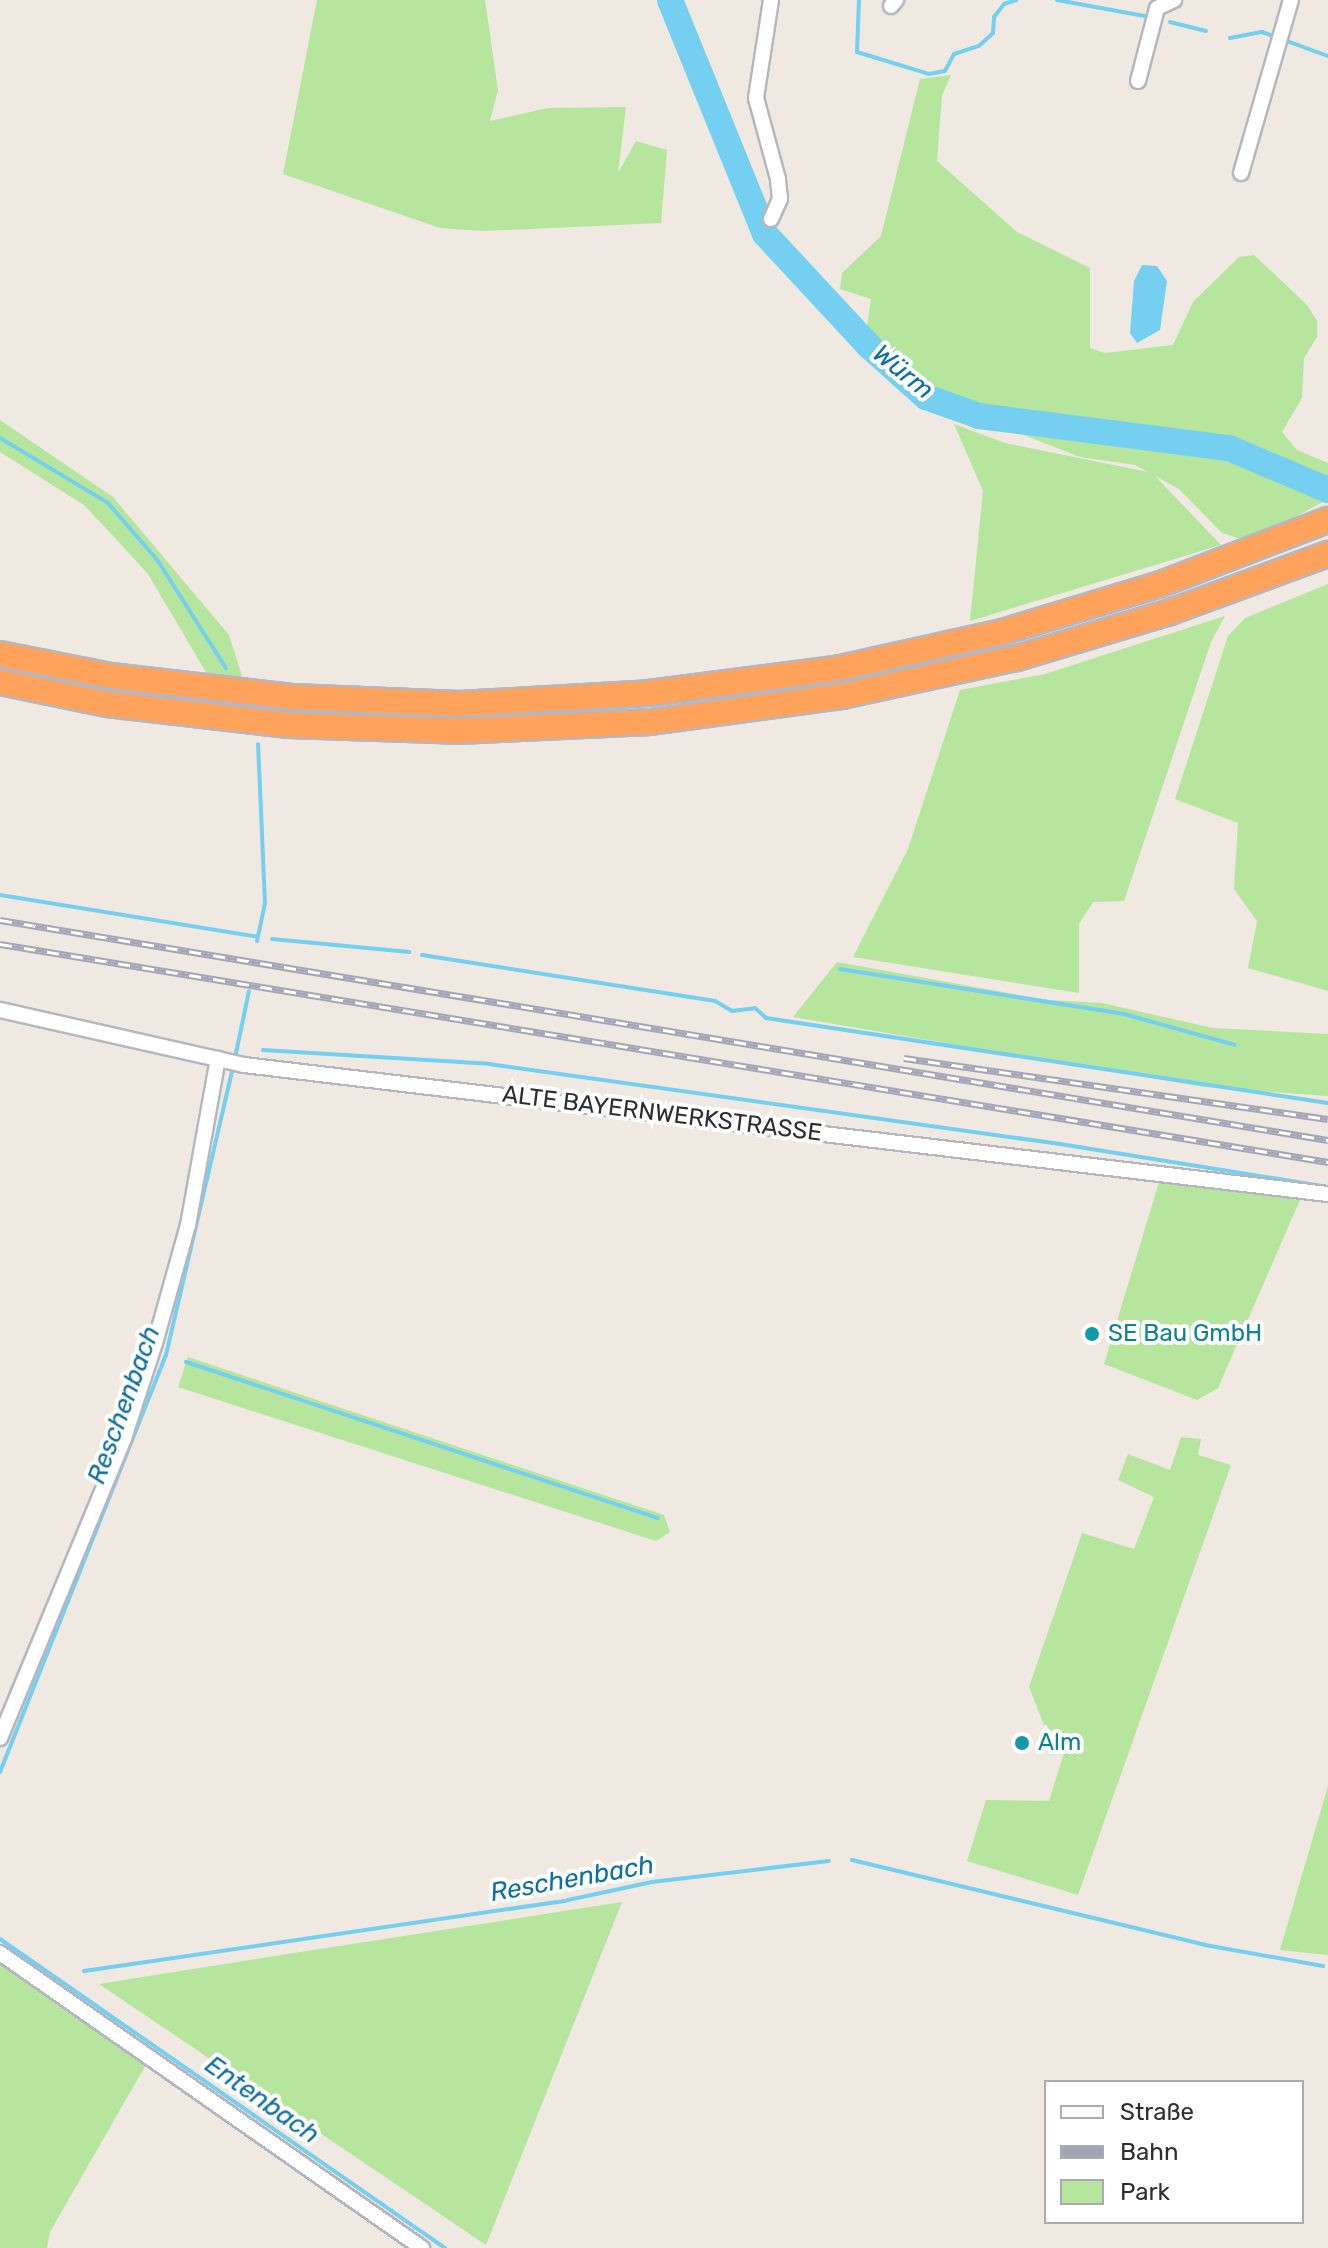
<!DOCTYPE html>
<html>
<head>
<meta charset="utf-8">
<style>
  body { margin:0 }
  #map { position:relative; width:1328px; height:2248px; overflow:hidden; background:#efe9e1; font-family:Rubik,sans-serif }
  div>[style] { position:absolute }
  .green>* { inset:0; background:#b6e59e }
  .water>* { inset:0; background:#75cff0 }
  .stream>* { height:4px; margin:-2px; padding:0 2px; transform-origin:2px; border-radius:2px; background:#75cff0 }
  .river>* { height:26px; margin:-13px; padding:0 13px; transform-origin:13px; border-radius:13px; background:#75cff0 }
  .roads { filter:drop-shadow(2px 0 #b4b7c1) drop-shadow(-2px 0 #b4b7c1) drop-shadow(0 2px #b4b7c1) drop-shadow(0 -2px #b4b7c1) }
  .street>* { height:14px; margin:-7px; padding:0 7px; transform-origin:7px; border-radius:7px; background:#fff }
  .highway>* { height:24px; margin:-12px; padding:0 12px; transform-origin:12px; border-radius:12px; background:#ffa35c }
  .rail>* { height:7px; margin-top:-3.5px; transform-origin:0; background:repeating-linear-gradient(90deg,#fff 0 12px,#a3a6b8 0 24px); box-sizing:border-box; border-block:2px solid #a3a6b8 }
  .dots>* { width:22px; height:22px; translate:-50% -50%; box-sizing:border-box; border:4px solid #fff; border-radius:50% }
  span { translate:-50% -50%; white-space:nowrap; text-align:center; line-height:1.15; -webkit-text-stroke:8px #fff; paint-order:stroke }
  .street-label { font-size:24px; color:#2e2e2e }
  .culture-label { font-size:24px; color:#0d838f }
  .left { translate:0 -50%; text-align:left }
  .water-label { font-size:26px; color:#0d6fa3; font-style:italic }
  .legend { position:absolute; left:1044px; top:2080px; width:260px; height:144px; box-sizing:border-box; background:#fff; border:2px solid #ababab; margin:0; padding:10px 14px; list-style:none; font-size:24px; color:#2e2e2e }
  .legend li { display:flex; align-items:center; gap:16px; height:40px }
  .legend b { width:40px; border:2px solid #ababab }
</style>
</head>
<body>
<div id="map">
  <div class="green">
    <i style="clip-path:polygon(317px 0,485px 0,498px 90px,490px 121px,548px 108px,626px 107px,618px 173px,636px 141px,667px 150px,661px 223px,483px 231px,440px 228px,283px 174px)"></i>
    <i style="clip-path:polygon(951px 75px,942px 95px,937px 161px,1017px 232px,1090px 268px,1090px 348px,1105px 353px,1173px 345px,1193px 302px,1239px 257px,1254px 255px,1307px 305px,1317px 321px,1317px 337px,1304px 358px,1302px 398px,1282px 432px,1297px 450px,1328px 463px,1328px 499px,1262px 535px,1241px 539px,1222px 533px,1179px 489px,1155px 476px,1221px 545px,970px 621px,983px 491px,954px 424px,1005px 443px,1148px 472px,1135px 465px,1080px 457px,1016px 432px,914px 374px,867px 327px,871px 299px,840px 289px,842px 273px,881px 236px,920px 79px)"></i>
    <i style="clip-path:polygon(0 420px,113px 497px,229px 635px,244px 682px,210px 679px,148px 574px,116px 539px,84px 505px,0 452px)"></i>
    <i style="clip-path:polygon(1328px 584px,1328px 991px,1248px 968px,1257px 921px,1234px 889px,1238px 823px,1175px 799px,1228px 636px,1245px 618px)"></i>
    <i style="clip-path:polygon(1225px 616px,1211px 642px,1124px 901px,1093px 902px,1079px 924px,1079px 993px,853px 957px,908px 849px,960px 690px,1045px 674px)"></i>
    <i style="clip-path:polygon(837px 962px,1047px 1000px,1102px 1003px,1213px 1028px,1328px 1034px,1328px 1096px,1204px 1087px,793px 1017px)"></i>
    <i style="clip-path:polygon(1160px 1179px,1300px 1200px,1218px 1388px,1197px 1400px,1104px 1364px)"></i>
    <i style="clip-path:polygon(188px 1357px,664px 1515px,670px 1532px,656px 1541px,178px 1387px)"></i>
    <i style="clip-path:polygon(1181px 1437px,1201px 1439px,1198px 1455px,1231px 1465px,1078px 1895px,967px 1861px,986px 1800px,1049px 1801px,1067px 1743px,1044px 1725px,1029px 1687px,1082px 1533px,1134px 1549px,1154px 1497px,1118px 1480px,1128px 1454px,1170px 1470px)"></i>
    <i style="clip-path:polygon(1328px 1786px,1328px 1955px,1280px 1950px)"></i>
    <i style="clip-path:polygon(622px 1902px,486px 2245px,99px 1984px,237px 1962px)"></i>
    <i style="clip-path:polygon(0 1960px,148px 2061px,50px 2232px,47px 2248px,0 2248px)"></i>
  </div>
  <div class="water">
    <i style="clip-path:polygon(1142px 265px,1157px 266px,1167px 281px,1160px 330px,1137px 343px,1130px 333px,1134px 281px)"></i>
  </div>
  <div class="stream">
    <i style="left:859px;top:0;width:52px;rotate:92.2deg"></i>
    <i style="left:857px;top:52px;width:75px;rotate:17deg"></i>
    <i style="left:929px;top:74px;width:16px;rotate:-11deg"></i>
    <i style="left:945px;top:71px;width:19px;rotate:-62deg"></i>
    <i style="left:954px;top:54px;width:26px;rotate:-18deg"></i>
    <i style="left:979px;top:46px;width:19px;rotate:-43deg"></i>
    <i style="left:993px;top:33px;width:16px;rotate:-86deg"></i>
    <i style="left:994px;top:17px;width:16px;rotate:-52deg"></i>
    <i style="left:1004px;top:4px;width:13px;rotate:-18deg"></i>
    <i style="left:1057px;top:0;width:96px;rotate:10.3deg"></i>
    <i style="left:1170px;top:22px;width:37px;rotate:14deg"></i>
    <i style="left:1230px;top:38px;width:33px;rotate:-11deg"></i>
    <i style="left:1262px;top:32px;width:70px;rotate:20deg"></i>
    <i style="left:0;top:438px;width:126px;rotate:31deg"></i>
    <i style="left:108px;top:503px;width:77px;rotate:49.2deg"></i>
    <i style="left:158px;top:561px;width:127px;rotate:57.6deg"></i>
    <i style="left:0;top:895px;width:261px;rotate:9.2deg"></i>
    <i style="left:272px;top:939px;width:138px;rotate:5.4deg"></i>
    <i style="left:257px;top:941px;width:39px;rotate:-78deg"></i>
    <i style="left:265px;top:903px;width:159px;rotate:-92.5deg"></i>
    <i style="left:422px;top:955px;width:297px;rotate:8.9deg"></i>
    <i style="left:715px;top:1001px;width:20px;rotate:30deg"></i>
    <i style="left:732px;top:1011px;width:23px;rotate:-7deg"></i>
    <i style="left:755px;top:1008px;width:15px;rotate:42deg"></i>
    <i style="left:766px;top:1018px;width:568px;rotate:8.6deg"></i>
    <i style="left:840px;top:969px;width:288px;rotate:9deg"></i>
    <i style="left:1124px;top:1014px;width:115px;rotate:15.6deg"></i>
    <i style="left:263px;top:1050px;width:226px;rotate:3.5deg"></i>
    <i style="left:489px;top:1064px;width:577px;rotate:7.98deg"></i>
    <i style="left:1060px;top:1144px;width:265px;rotate:9.1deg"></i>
    <i style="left:235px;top:1058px;width:68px;rotate:-78.2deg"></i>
    <i style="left:186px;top:1362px;width:497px;rotate:18.3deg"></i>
    <i style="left:0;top:1772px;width:449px;rotate:-68.3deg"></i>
    <i style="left:166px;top:1355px;width:297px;rotate:-76.9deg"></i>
    <i style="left:852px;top:1860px;width:363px;rotate:13.5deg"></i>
    <i style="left:1205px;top:1945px;width:120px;rotate:10.1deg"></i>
    <i style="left:0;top:1939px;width:542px;rotate:34.78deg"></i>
    <i style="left:84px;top:1971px;width:489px;rotate:-8.3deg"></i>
    <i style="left:568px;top:1900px;width:86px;rotate:-12.1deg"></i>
    <i style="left:652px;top:1882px;width:178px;rotate:-6.8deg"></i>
  </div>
  <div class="river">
    <i style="left:670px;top:0;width:253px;rotate:67.9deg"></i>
    <i style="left:765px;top:234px;width:151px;rotate:47.1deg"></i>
    <i style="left:868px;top:345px;width:78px;rotate:41.9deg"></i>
    <i style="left:926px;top:397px;width:56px;rotate:19.7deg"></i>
    <i style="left:979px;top:416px;width:252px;rotate:7.3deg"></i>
    <i style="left:1229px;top:448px;width:108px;rotate:23deg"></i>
  </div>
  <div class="roads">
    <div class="street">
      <i style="left:891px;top:6px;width:8px;rotate:-50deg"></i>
      <i style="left:1138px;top:81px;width:75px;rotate:-75.4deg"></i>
      <i style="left:1157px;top:8px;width:19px;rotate:-25deg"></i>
      <i style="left:1241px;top:173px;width:180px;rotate:-73.9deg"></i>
      <i style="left:771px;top:219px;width:22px;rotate:-66deg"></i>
      <i style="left:780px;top:199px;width:20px;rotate:-96deg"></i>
      <i style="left:778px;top:179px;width:84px;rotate:-105.2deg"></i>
      <i style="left:756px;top:98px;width:99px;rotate:-81.3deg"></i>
      <i style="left:0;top:1010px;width:250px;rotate:12.7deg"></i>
      <i style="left:244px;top:1065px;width:1092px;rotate:6.79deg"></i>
      <i style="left:0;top:1738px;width:325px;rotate:-67.5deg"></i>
      <i style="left:124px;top:1438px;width:100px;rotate:-71.9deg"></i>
      <i style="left:155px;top:1343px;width:123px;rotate:-74.4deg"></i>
      <i style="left:188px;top:1225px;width:169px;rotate:-79.8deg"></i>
      <i style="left:0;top:1953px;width:515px;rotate:34.96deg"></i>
    </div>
    <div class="highway">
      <i style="left:0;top:654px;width:113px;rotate:11.2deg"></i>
      <i style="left:111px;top:676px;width:182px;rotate:6.6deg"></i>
      <i style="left:292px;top:697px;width:168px;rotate:2.4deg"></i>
      <i style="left:460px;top:704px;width:189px;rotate:-3.3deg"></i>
      <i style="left:649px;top:693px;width:188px;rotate:-7.4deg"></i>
      <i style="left:835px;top:669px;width:171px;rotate:-12.5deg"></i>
      <i style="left:1002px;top:632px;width:166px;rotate:-16.8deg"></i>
      <i style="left:1161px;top:584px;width:179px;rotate:-21deg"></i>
      <i style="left:0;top:682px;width:109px;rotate:11.6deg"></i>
      <i style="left:107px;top:704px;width:183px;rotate:6.6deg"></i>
      <i style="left:289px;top:725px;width:168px;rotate:2deg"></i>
      <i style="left:457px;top:731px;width:193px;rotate:-2.7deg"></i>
      <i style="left:650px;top:722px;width:194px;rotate:-7.7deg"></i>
      <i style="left:842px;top:696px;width:179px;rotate:-12.3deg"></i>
      <i style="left:1017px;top:658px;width:160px;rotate:-16.7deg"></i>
      <i style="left:1170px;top:612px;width:168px;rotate:-20.2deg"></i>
    </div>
  </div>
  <div class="rail">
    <i style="left:0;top:920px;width:1346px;rotate:9.41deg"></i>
    <i style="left:0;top:944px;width:1346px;rotate:9.32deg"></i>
    <i style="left:904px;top:1058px;width:428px;rotate:8.2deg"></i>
  </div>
  <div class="dots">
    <i style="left:1092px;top:1334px;background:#0f9aa8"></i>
    <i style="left:1022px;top:1743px;background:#0f9aa8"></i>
  </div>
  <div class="street-label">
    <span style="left:662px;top:1114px;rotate:7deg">ALTE BAYERNWERKSTRASSE</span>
  </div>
  <div class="culture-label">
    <span class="left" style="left:1108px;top:1334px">SE Bau GmbH</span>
    <span class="left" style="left:1038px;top:1743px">Alm</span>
  </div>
  <div class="water-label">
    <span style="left:903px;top:372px;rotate:39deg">Würm</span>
    <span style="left:124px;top:1405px;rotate:-70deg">Reschenbach</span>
    <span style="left:572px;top:1879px;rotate:-10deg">Reschenbach</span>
    <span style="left:262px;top:2100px;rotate:35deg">Entenbach</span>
  </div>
  <ul class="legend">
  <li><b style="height:10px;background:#fff"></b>Straße</li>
  <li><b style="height:10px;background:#a3a6b8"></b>Bahn</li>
  <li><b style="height:22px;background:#b6e59e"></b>Park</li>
  </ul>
</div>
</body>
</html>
